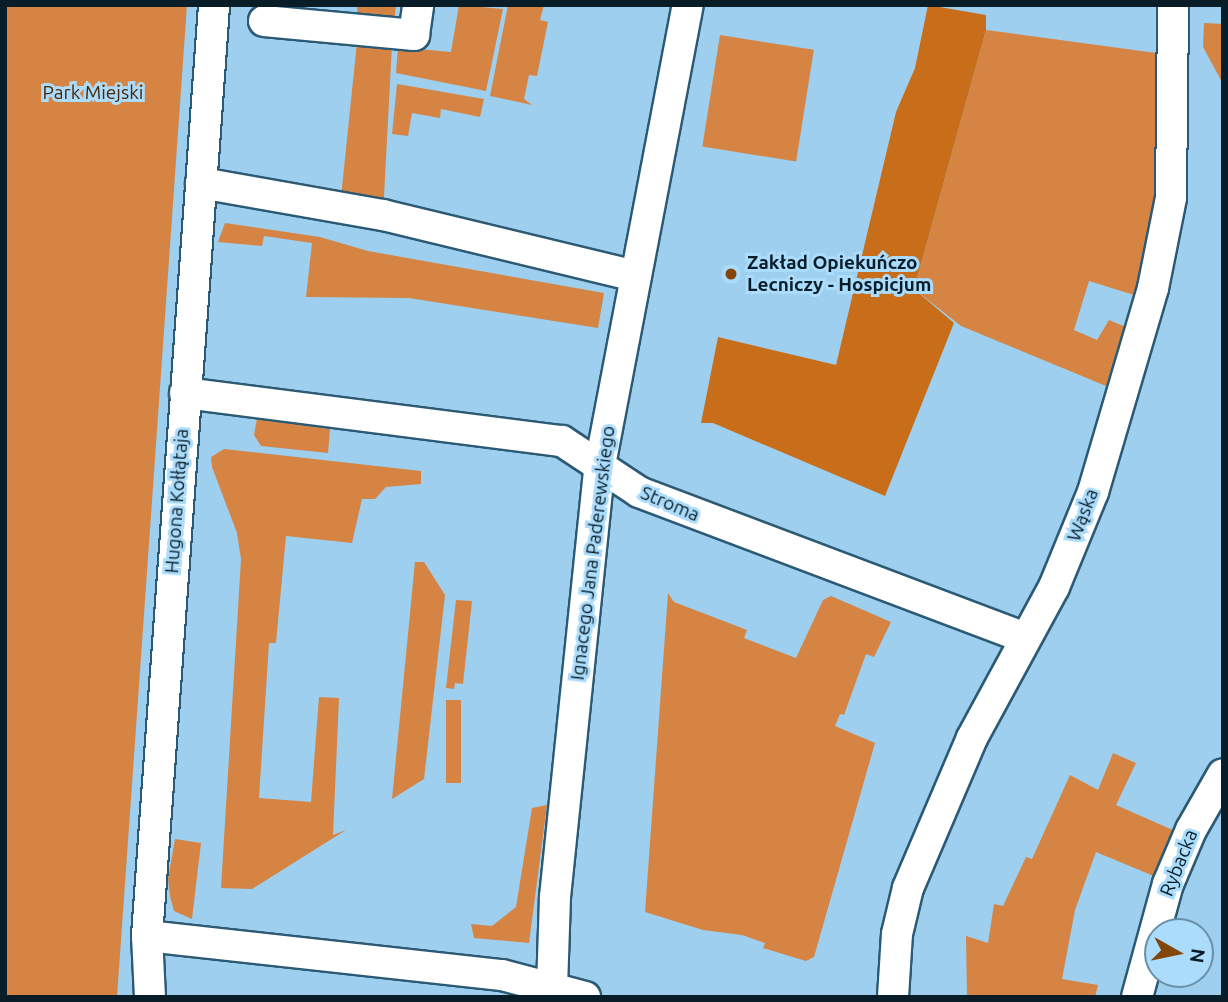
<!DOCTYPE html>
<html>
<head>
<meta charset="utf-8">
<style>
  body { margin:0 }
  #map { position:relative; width:1228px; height:1002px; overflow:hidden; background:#9ecfee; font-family:Ubuntu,sans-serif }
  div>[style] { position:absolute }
  .green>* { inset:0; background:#d68444; transform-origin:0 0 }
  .forest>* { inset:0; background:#c86e1b }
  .roads { filter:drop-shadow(2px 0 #2c5a74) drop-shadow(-2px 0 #2c5a74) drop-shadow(0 2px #2c5a74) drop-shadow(0 -2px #2c5a74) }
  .minor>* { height:30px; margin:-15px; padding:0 15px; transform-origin:15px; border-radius:15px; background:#fff }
  .dots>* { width:19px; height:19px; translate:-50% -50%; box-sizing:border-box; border:4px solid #abdcfb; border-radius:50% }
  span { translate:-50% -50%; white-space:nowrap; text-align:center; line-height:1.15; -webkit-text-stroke:6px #abdcfb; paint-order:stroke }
  .park-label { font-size:19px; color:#4a2506 }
  .poi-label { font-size:19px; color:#091d28; font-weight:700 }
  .left { translate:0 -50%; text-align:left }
  .street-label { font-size:19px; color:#091d28 }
  .frame { position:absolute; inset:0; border:7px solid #091d28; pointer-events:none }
  .north { position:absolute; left:1144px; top:918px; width:70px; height:70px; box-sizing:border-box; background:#abdcfb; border:2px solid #6a90a7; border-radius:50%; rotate:99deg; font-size:19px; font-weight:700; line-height:28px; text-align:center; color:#091d28 }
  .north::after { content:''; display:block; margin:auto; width:24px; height:32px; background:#844509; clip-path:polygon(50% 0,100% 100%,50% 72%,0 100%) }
</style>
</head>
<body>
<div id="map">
  <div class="green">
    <i style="clip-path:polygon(5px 5px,187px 5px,117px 997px,5px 997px)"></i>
    <i style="clip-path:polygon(357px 5px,396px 5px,393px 33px,358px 30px)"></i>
    <i style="clip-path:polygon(459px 5px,503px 9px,486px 91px,396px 73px,398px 47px,451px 52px)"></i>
    <i style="clip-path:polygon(508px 5px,544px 5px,540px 20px,548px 22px,537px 76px,529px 75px,524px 99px,532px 105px,490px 96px)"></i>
    <i style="clip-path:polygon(1204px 23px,1223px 24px,1223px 84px,1203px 47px)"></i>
    <i style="clip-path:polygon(986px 30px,1156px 53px,1155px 197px,1134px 295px,1089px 281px,1074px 330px,1097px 340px,1109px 320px,1126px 327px,1106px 386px,961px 326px,914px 289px)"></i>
    <i style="left:720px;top:35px;width:95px;height:113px;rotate:9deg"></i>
    <i style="clip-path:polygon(357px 42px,392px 45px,383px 215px,340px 207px)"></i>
    <i style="clip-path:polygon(397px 84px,484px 99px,480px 117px,441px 109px,440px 118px,412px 113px,408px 136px,392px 134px)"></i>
    <i style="clip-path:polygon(225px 223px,320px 237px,368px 251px,604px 293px,598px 328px,409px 298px,306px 297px,312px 243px,264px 236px,262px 246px,218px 242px)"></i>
    <i style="clip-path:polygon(257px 419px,330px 429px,328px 453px,261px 446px,254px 435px)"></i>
    <i style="clip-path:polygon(224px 449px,421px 471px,421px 484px,386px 487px,375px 499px,362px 499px,352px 543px,286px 536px,276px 643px,269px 643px,259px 798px,311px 802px,319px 697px,339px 698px,333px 835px,346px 830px,252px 889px,221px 888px,241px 559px,237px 533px,212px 467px,211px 457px)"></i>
    <i style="clip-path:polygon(415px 562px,424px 562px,445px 595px,424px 779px,392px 799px)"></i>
    <i style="clip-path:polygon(668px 593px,674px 602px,747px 630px,744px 638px,796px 658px,823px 600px,831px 596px,891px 622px,874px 657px,866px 654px,844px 715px,840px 714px,835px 726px,875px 743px,814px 957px,806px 961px,763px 948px,765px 943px,742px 935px,703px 930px,645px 912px)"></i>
    <i style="clip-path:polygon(456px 600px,472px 601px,463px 684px,455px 683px,454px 689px,446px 688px)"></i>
    <i style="left:446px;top:700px;width:15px;height:83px"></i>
    <i style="clip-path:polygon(1113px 753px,1136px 763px,1116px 805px,1175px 831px,1156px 877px,1096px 852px,1075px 910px,1062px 979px,1098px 985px,1095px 997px,967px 997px,966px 936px,988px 943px,994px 904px,1003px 906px,1026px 857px,1032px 859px,1070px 775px,1098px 790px)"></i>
    <i style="clip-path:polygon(547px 805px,529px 943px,474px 938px,471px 924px,492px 926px,516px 907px,532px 808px)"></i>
    <i style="clip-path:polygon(175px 839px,201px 843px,192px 919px,174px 911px,170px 896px,168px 879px)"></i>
  </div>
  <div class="forest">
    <i style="clip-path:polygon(928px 5px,986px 15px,986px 30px,914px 289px,954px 323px,885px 496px,713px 423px,701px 423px,718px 337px,836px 365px,896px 112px,915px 68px)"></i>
  </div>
  <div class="roads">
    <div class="minor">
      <i style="left:264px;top:21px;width:151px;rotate:5.3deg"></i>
      <i style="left:414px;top:35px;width:30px;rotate:-82deg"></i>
      <i style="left:201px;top:183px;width:185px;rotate:10deg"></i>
      <i style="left:383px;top:215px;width:260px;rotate:13.6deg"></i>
      <i style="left:185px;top:393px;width:380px;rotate:7.3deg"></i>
      <i style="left:562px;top:441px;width:92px;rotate:33.5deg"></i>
      <i style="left:639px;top:492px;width:413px;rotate:20.7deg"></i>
      <i style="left:147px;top:936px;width:357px;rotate:6.3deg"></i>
      <i style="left:502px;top:975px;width:86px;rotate:14.8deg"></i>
      <i style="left:552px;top:988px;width:91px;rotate:-88.1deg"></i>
      <i style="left:555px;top:897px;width:434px;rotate:-84.1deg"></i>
      <i style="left:600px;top:465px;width:468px;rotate:-79.2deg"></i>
      <i style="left:150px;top:997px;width:61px;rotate:-92.8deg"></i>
      <i style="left:147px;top:936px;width:933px;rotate:-85.88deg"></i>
      <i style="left:893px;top:997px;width:63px;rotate:-86.4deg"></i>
      <i style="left:897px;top:934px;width:47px;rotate:-76.6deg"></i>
      <i style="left:908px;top:888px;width:163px;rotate:-66.9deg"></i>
      <i style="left:972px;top:738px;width:172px;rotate:-61.5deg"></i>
      <i style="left:1054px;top:587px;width:103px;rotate:-67.7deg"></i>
      <i style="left:1093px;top:492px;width:213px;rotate:-73.6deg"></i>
      <i style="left:1153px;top:288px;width:92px;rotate:-78.7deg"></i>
      <i style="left:1171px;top:198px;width:193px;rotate:-89.4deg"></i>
      <i style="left:1137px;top:997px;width:117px;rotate:-74.7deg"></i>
      <i style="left:1168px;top:884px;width:59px;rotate:-66.9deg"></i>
      <i style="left:1191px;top:830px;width:64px;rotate:-60.3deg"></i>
    </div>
  </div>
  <div class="dots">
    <i style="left:731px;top:274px;background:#844509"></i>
  </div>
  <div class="park-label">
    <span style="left:93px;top:93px">Park Miejski</span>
  </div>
  <div class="poi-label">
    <span class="left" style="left:747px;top:274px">Zakład Opiekuńczo<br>Lecniczy - Hospicjum</span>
  </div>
  <div class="street-label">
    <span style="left:177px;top:501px;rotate:-86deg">Hugona Kołłątaja</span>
    <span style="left:670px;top:504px;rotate:23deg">Stroma</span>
    <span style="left:1083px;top:515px;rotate:-69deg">Wąska</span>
    <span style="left:593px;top:553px;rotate:-83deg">Ignacego Jana Paderewskiego</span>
    <span style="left:1179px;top:863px;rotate:-68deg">Rybacka</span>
  </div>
  <div class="frame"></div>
  <div class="north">N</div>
</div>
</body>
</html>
